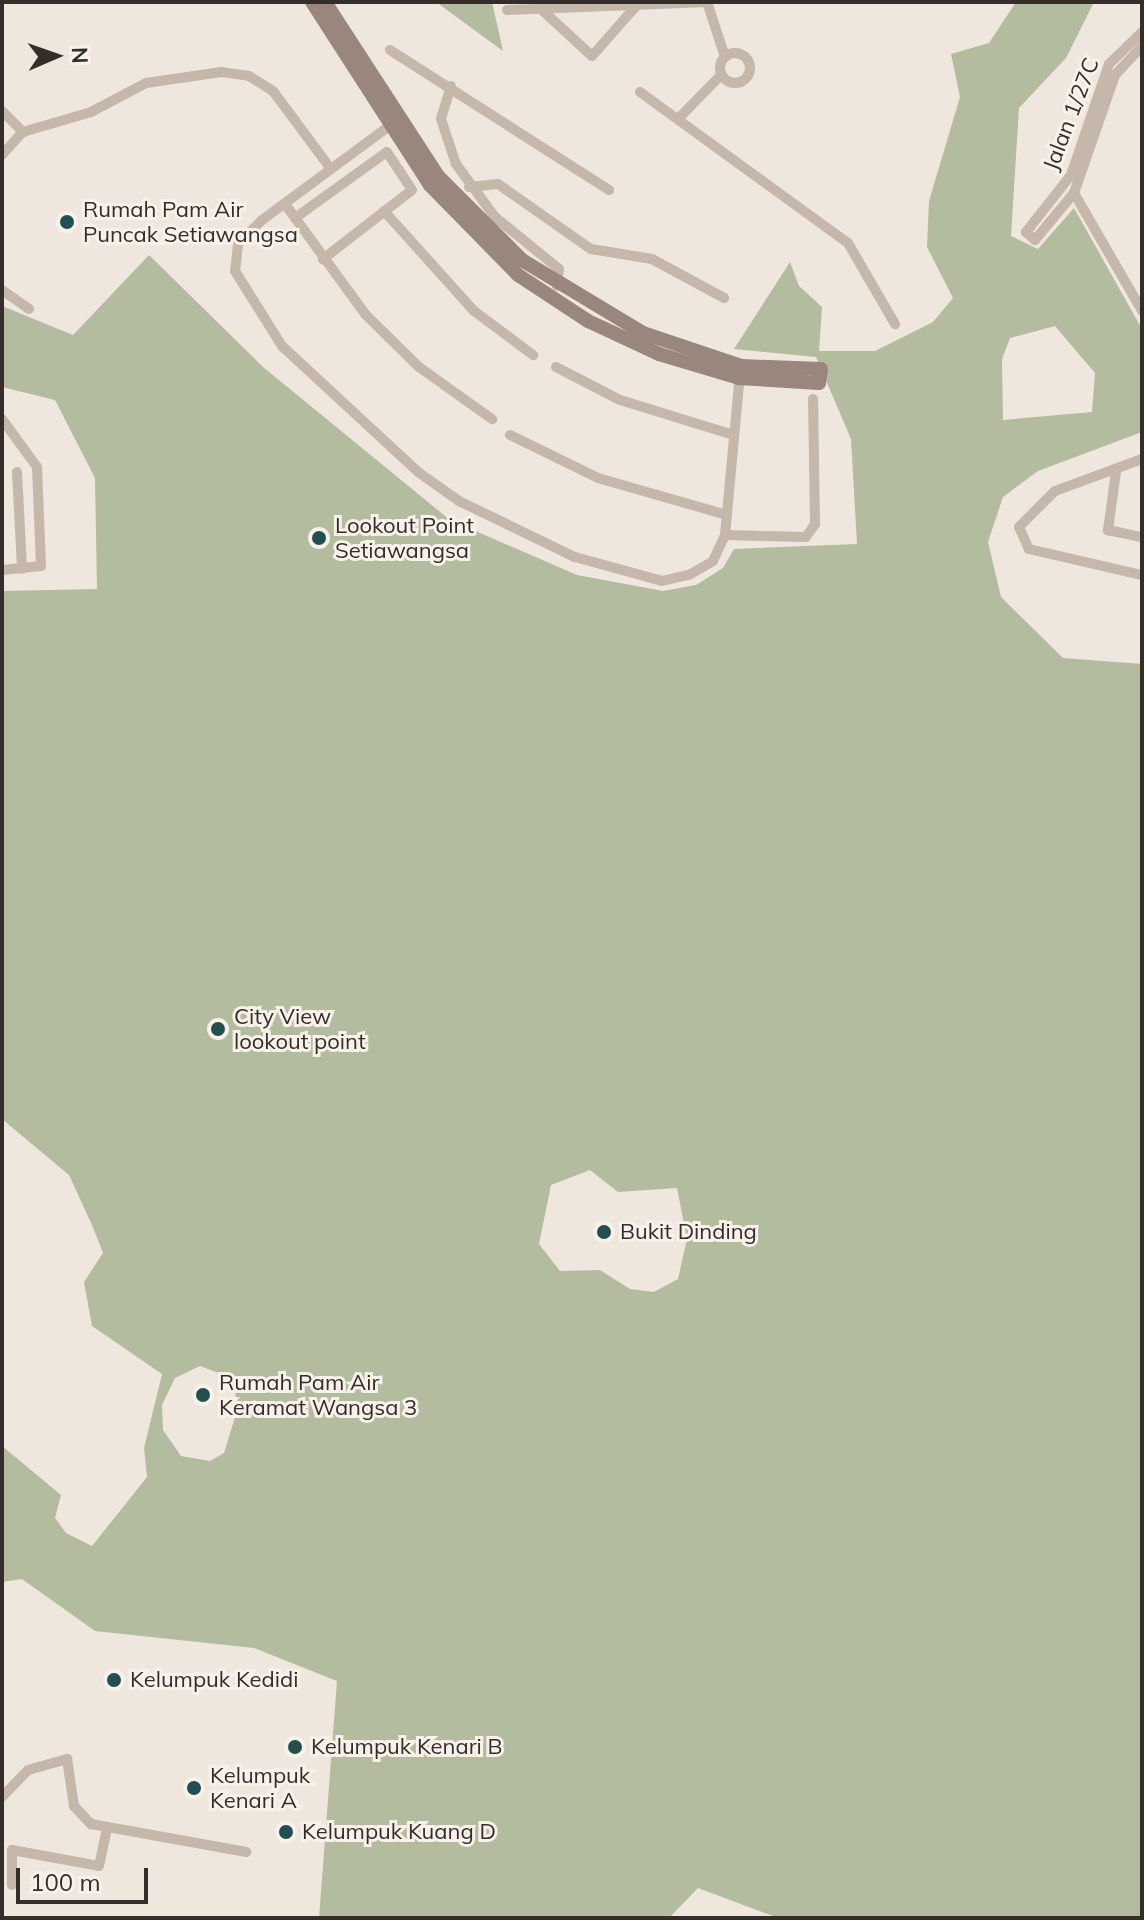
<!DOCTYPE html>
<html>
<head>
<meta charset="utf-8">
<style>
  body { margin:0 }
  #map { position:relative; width:1144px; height:1920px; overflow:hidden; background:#efe6de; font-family:Mulish,sans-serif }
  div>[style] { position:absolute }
  .green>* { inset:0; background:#b3bc9f }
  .street>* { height:10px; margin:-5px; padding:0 5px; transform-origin:5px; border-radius:5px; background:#c6b7ab }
  .street>.ring { margin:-5px; padding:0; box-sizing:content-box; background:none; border:10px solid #c6b7ab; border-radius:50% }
  .secondary>* { height:14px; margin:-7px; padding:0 7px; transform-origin:7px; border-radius:7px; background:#99867d }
  .dots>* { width:22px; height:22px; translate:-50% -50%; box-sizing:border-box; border:4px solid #f7f1e9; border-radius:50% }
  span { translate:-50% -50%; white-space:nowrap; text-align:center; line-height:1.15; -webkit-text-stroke:6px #f7f1e9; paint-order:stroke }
  .street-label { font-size:22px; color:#342d29 }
  .poi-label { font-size:22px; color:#342d29 }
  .left { translate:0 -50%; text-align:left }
  .frame { position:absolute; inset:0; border:4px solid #342d29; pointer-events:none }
  .north { position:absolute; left:16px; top:16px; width:80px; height:80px; -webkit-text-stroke:6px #f7f1e9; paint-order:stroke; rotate:88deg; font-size:22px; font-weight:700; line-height:32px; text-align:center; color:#342d29 }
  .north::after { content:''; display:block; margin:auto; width:28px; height:36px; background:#342d29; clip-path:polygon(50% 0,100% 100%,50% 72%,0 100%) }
  .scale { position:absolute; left:16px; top:1868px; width:132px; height:36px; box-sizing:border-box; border:4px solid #342d29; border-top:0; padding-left:10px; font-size:24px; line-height:28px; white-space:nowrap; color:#342d29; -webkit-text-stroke:6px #f7f1e9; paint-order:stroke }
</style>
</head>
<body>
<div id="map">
  <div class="green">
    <i style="clip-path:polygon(436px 2px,492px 2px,503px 51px)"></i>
    <i style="clip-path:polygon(evenodd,1016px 2px,1094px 2px,1066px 58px,1019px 108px,1011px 236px,1038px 249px,1074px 208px,1142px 329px,1142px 432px,1038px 471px,1003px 497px,988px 542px,1001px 597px,1063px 658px,1142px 664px,1142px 1918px,778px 1918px,698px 1888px,669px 1918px,319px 1918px,337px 1681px,254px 1648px,95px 1631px,22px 1579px,2px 1582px,2px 1446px,61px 1495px,55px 1518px,66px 1533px,92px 1546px,147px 1477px,144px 1448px,162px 1374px,92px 1326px,84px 1282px,103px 1253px,92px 1225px,69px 1175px,2px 1119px,2px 591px,97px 589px,95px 478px,55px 400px,2px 387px,2px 306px,73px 335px,149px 255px,263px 367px,450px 520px,577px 575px,663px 591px,696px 585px,723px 568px,734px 549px,857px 544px,851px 439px,816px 357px,734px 349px,790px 262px,799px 286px,822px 307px,819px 351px,875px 351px,933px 322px,953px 298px,927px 247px,929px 201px,960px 97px,951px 54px,989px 43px,1016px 2px,1055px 326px,1095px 373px,1092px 412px,1003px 420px,1002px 359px,1010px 338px,1055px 326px,1016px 2px,590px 1170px,618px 1192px,677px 1188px,687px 1239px,678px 1279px,654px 1292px,630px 1289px,600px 1270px,560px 1271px,539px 1244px,551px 1185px,590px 1170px,1016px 2px,200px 1366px,232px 1378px,238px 1407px,224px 1453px,210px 1461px,181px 1456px,163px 1430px,162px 1405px,175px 1378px,200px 1366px)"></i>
  </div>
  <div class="street">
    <i style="left:707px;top:2px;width:58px;rotate:71.9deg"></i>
    <i style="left:541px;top:9px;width:69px;rotate:42.7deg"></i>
    <i style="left:592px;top:56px;width:68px;rotate:-48.6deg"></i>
    <i style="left:507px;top:10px;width:200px;rotate:-2.3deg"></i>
    <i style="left:1142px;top:32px;width:46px;rotate:135.9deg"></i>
    <i style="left:1109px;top:64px;width:117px;rotate:108.9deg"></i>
    <i style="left:1071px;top:175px;width:73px;rotate:128.3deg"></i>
    <i style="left:1026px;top:232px;width:12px;rotate:42deg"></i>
    <i style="left:1035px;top:240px;width:61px;rotate:-50.3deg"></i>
    <i style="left:1074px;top:193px;width:125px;rotate:-70.8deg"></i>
    <i style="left:1115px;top:75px;width:40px;rotate:-47deg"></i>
    <i style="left:390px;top:50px;width:260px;rotate:32.6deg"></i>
    <i class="ring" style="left:720px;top:53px;width:20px;height:20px"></i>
    <i style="left:451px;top:86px;width:34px;rotate:107deg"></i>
    <i style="left:441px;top:119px;width:47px;rotate:71.6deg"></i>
    <i style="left:456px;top:164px;width:66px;rotate:53.7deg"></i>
    <i style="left:495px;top:217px;width:82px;rotate:39.1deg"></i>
    <i style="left:559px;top:269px;width:17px;rotate:97deg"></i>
    <i style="left:640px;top:92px;width:257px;rotate:36deg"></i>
    <i style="left:848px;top:243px;width:94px;rotate:59.9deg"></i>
    <i style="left:2px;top:111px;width:30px;rotate:45deg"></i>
    <i style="left:678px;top:119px;width:62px;rotate:-45.7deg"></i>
    <i style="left:396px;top:121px;width:167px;rotate:143.5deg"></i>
    <i style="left:262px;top:220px;width:34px;rotate:135deg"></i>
    <i style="left:238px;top:244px;width:27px;rotate:96deg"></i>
    <i style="left:235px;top:271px;width:89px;rotate:57.9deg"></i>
    <i style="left:282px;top:346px;width:185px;rotate:42.8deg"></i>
    <i style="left:418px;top:472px;width:50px;rotate:35.3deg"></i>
    <i style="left:459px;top:501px;width:129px;rotate:25.8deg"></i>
    <i style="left:575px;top:557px;width:90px;rotate:15.4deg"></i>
    <i style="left:662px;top:581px;width:28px;rotate:-13deg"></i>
    <i style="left:689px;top:575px;width:28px;rotate:-30deg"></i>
    <i style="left:713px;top:561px;width:29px;rotate:-65deg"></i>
    <i style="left:725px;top:535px;width:164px;rotate:-84.7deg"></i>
    <i style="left:2px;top:155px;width:31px;rotate:-48deg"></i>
    <i style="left:23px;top:132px;width:71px;rotate:-16.4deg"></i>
    <i style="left:91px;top:112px;width:62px;rotate:-27.8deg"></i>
    <i style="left:146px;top:83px;width:76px;rotate:-8.3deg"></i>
    <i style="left:221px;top:72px;width:28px;rotate:8deg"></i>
    <i style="left:249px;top:76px;width:28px;rotate:32deg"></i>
    <i style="left:273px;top:91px;width:97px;rotate:53.4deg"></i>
    <i style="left:469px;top:187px;width:29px;rotate:-6deg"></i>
    <i style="left:498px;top:184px;width:113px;rotate:35deg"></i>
    <i style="left:591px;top:249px;width:62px;rotate:9.3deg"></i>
    <i style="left:652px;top:259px;width:82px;rotate:28.4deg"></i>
    <i style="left:1074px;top:193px;width:136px;rotate:60deg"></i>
    <i style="left:285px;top:204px;width:137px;rotate:53.9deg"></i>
    <i style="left:366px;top:315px;width:74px;rotate:44.5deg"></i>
    <i style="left:419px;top:367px;width:90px;rotate:35.5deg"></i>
    <i style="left:384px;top:211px;width:135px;rotate:48deg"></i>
    <i style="left:474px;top:311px;width:74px;rotate:36.7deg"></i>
    <i style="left:295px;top:218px;width:113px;rotate:-35.7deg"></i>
    <i style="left:387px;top:152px;width:45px;rotate:56.7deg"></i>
    <i style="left:412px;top:190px;width:113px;rotate:142.2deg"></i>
    <i style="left:2px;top:290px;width:33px;rotate:35deg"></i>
    <i style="left:556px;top:367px;width:72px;rotate:27.3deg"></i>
    <i style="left:620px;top:400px;width:119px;rotate:17.1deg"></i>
    <i style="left:2px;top:419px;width:59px;rotate:53.9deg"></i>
    <i style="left:37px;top:467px;width:99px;rotate:87.7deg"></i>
    <i style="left:41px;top:566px;width:39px;rotate:174deg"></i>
    <i style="left:510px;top:435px;width:98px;rotate:26deg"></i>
    <i style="left:598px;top:478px;width:134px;rotate:16deg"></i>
    <i style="left:1142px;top:459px;width:93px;rotate:159.8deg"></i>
    <i style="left:1055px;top:491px;width:51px;rotate:135deg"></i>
    <i style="left:1019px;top:527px;width:24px;rotate:66deg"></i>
    <i style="left:1029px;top:549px;width:116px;rotate:13deg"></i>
    <i style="left:17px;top:472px;width:97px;rotate:87deg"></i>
    <i style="left:1116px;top:472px;width:59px;rotate:97.9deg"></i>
    <i style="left:1108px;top:530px;width:35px;rotate:12deg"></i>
    <i style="left:725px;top:535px;width:81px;rotate:1.4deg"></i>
    <i style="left:806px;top:537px;width:16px;rotate:-55deg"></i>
    <i style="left:815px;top:524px;width:125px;rotate:-90.9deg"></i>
    <i style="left:2px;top:1797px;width:37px;rotate:-46deg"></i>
    <i style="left:28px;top:1770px;width:41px;rotate:-15.8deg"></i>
    <i style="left:67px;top:1759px;width:48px;rotate:81.5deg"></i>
    <i style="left:74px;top:1806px;width:25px;rotate:47deg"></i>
    <i style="left:91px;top:1824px;width:158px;rotate:10.2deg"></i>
    <i style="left:12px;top:1885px;width:35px;rotate:-90deg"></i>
    <i style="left:12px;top:1850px;width:88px;rotate:10.4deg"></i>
    <i style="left:99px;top:1866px;width:40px;rotate:-78deg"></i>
  </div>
  <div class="secondary">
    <i style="left:312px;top:2px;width:218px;rotate:57.2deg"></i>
    <i style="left:430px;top:185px;width:126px;rotate:45.6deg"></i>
    <i style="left:518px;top:275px;width:84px;rotate:33.3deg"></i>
    <i style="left:588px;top:321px;width:78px;rotate:24.9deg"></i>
    <i style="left:659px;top:354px;width:84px;rotate:16.7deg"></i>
    <i style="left:739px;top:378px;width:80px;rotate:3.6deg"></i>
    <i style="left:819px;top:383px;width:14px;rotate:-82deg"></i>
    <i style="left:821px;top:369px;width:80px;rotate:-177.9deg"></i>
    <i style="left:741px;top:366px;width:103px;rotate:-161.4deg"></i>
    <i style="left:643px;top:333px;width:141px;rotate:-148.9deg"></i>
    <i style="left:522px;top:260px;width:119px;rotate:-135deg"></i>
    <i style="left:438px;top:176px;width:207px;rotate:-123deg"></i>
  </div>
  <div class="dots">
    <i style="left:67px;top:222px;background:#244f51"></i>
    <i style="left:319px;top:538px;background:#244f51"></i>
    <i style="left:218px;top:1029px;background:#244f51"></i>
    <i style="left:604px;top:1232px;background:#244f51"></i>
    <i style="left:203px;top:1395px;background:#244f51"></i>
    <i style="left:114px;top:1680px;background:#244f51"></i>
    <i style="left:295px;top:1747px;background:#244f51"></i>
    <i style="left:194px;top:1788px;background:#244f51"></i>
    <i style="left:286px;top:1832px;background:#244f51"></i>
  </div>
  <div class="street-label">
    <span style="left:1071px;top:114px;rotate:-69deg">Jalan 1/27C</span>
  </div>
  <div class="poi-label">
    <span class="left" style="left:83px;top:222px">Rumah Pam Air<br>Puncak Setiawangsa</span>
    <span class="left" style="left:335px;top:538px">Lookout Point<br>Setiawangsa</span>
    <span class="left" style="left:234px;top:1029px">City View<br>lookout point</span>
    <span class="left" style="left:620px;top:1232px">Bukit Dinding</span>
    <span class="left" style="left:219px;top:1395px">Rumah Pam Air<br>Keramat Wangsa 3</span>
    <span class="left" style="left:130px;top:1680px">Kelumpuk Kedidi</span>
    <span class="left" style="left:311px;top:1747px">Kelumpuk Kenari B</span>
    <span class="left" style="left:210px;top:1788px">Kelumpuk<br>Kenari A</span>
    <span class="left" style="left:302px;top:1832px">Kelumpuk Kuang D</span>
  </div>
  <div class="frame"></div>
  <div class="north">N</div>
  <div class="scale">100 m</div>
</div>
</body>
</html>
